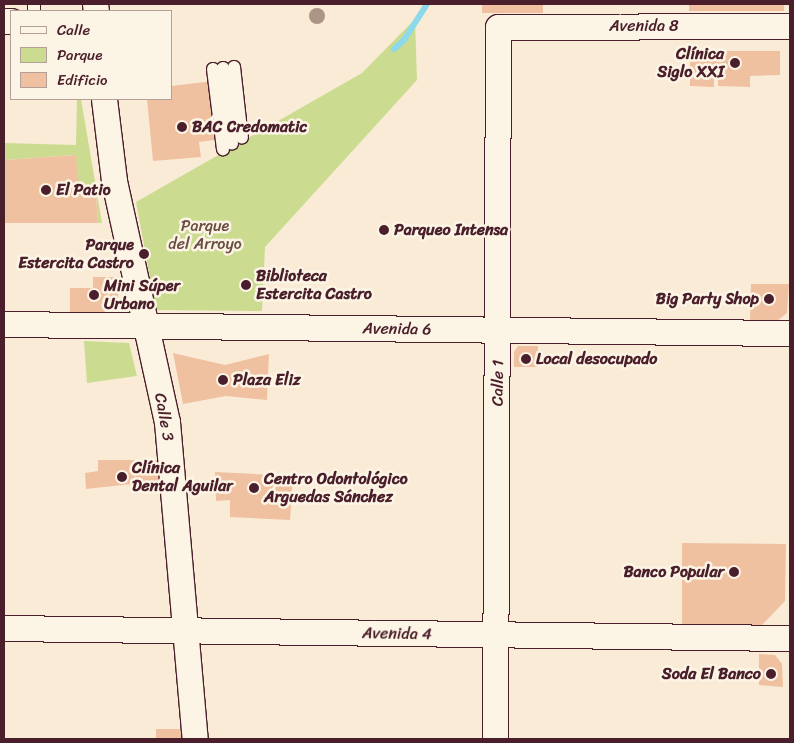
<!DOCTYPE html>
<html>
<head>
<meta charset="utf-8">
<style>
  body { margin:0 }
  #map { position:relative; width:794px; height:743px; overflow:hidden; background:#faebd7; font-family:Sriracha,sans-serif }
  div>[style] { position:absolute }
  .green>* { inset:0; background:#cbdc91 }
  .stream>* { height:6px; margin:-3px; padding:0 3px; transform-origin:3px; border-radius:3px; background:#8bd9ea }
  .building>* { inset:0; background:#f0c1a0; transform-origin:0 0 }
  .roads { filter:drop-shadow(1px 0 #4a1f2b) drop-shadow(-1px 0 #4a1f2b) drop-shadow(0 1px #4a1f2b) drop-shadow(0 -1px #4a1f2b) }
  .lane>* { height:12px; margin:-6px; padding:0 6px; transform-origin:6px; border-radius:6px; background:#fcf5e5 }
  .street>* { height:25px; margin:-12.5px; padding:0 12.5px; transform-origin:12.5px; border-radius:12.5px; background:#fcf5e5 }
  .trees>* { width:16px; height:16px; margin:-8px; border-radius:50%; background:#ab9586 }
  .dots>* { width:14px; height:14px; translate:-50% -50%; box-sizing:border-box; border:2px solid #fcf5e5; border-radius:50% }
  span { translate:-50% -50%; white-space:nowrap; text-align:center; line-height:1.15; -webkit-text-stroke:5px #fcf5e5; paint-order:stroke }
  .street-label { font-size:16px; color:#4a1f2b }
  .poi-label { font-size:16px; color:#4a1f2b; font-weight:700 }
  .right { translate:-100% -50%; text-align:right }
  .left { translate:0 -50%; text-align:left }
  .park-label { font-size:16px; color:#6a4e44 }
  .frame { position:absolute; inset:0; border:5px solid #4a1f2b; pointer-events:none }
  .legend { position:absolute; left:10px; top:10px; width:162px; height:90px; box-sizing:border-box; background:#fcf5e5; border:1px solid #b59f9b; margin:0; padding:6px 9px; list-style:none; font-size:15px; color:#4a1f2b }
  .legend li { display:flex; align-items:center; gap:10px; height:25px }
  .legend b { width:25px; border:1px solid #b59f9b }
</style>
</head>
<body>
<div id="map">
  <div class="green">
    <i style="clip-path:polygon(415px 19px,417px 80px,265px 247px,262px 311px,156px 310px,136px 202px,362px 73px)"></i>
    <i style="clip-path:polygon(77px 99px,81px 99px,102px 223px,98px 223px,96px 193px,79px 188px,75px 155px,4px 160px,4px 143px,76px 145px)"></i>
    <i style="clip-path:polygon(84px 341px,129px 343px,137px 376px,87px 383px)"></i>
  </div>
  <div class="stream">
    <i style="left:394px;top:49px;width:13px;rotate:-42deg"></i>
    <i style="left:404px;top:40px;width:43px;rotate:-57.4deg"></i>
  </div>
  <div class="building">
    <i style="left:482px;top:4px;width:61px;height:9px"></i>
    <i style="left:689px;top:4px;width:95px;height:7px"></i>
    <i style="clip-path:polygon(690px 51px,780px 51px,780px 75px,750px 76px,750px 87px,718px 86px,718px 79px,714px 79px,714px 87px,690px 86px)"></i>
    <i style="clip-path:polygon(240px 78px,244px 112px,212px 115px,214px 140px,199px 142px,201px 157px,153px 161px,147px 99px,171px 99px,171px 86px)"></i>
    <i style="clip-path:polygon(76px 155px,79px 188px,96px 193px,98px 223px,4px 223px,4px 160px)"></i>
    <i style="clip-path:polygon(93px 277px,118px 277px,118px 301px,103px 313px,70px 313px,70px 288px,93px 288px)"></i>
    <i style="clip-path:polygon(751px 284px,789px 284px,787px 313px,777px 321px,750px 321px)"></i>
    <i style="clip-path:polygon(518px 346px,538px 346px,538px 367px,514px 367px,514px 352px)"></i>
    <i style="clip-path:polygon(173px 353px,225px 365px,269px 354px,267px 400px,226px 396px,183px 404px)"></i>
    <i style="clip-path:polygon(98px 460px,157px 460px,159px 481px,86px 489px,85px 473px,98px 471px)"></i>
    <i style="clip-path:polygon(215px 472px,293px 476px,290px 520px,230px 517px,230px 500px,216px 501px)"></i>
    <i style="clip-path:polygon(682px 543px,786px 544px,785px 601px,761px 626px,682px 625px)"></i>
    <i style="clip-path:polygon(759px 654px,775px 655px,782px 664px,783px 687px,759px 685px)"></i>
    <i style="left:156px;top:729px;width:27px;height:10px"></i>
  </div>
  <div class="roads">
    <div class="lane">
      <i style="left:34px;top:4px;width:7px;rotate:90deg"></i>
      <i style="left:234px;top:67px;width:71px;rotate:83.6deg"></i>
      <i style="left:223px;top:68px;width:76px;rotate:83.2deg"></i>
      <i style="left:213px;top:69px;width:81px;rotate:82.9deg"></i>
    </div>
    <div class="street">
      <i style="left:95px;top:4px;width:7px;rotate:82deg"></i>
      <i style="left:4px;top:21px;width:7px"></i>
      <i style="left:104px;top:99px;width:83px;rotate:83deg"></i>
      <i style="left:114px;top:181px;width:247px;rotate:77.6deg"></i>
      <i style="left:167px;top:422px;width:318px;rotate:85deg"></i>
      <i style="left:4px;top:324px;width:786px;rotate:0.66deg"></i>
      <i style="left:4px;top:628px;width:786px;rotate:0.73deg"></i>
      <i style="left:495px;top:739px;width:712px;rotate:-89.76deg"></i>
      <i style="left:498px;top:27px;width:292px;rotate:-0.2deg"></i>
    </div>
  </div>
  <div class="trees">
    <i style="left:317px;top:16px"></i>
  </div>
  <div class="dots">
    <i style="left:735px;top:63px;background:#4a1f2b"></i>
    <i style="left:182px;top:127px;background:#4a1f2b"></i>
    <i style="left:46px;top:190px;background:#4a1f2b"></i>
    <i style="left:384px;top:230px;background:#4a1f2b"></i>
    <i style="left:144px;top:254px;background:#4a1f2b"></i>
    <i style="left:246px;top:285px;background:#4a1f2b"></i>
    <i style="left:94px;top:295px;background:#4a1f2b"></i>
    <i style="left:769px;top:299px;background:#4a1f2b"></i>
    <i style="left:526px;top:359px;background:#4a1f2b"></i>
    <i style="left:223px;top:380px;background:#4a1f2b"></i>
    <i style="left:122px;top:477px;background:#4a1f2b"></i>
    <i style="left:254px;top:488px;background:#4a1f2b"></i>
    <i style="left:734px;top:572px;background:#4a1f2b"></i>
    <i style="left:771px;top:674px;background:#4a1f2b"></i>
  </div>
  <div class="street-label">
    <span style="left:644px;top:26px">Avenida 8</span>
    <span style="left:397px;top:329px;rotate:1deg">Avenida 6</span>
    <span style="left:498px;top:383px;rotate:-89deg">Calle 1</span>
    <span style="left:164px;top:417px;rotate:80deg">Calle 3</span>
    <span style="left:397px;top:634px;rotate:1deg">Avenida 4</span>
  </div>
  <div class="poi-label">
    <span class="right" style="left:724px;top:63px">Clínica<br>Siglo XXI</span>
    <span class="left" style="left:192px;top:127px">BAC Credomatic</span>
    <span class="left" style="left:56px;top:190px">El Patio</span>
    <span class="left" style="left:394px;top:230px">Parqueo Intensa</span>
    <span class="right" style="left:134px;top:254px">Parque<br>Estercita Castro</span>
    <span class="left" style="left:256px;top:285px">Biblioteca<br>Estercita Castro</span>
    <span class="left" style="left:104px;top:295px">Mini Súper<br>Urbano</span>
    <span class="right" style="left:759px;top:299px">Big Party Shop</span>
    <span class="left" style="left:536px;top:359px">Local desocupado</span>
    <span class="left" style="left:233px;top:380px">Plaza Eliz</span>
    <span class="left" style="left:132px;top:477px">Clínica<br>Dental Aguilar</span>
    <span class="left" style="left:264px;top:488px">Centro Odontológico<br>Arguedas Sánchez</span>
    <span class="right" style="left:724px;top:572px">Banco Popular</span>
    <span class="right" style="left:761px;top:674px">Soda El Banco</span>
  </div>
  <div class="park-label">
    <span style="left:205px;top:235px">Parque<br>del Arroyo</span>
  </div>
  <div class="frame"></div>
  <ul class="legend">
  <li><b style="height:6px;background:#fcf5e5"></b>Calle</li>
  <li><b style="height:14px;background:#cbdc91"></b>Parque</li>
  <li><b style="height:14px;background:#f0c1a0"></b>Edificio</li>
  </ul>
</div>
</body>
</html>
